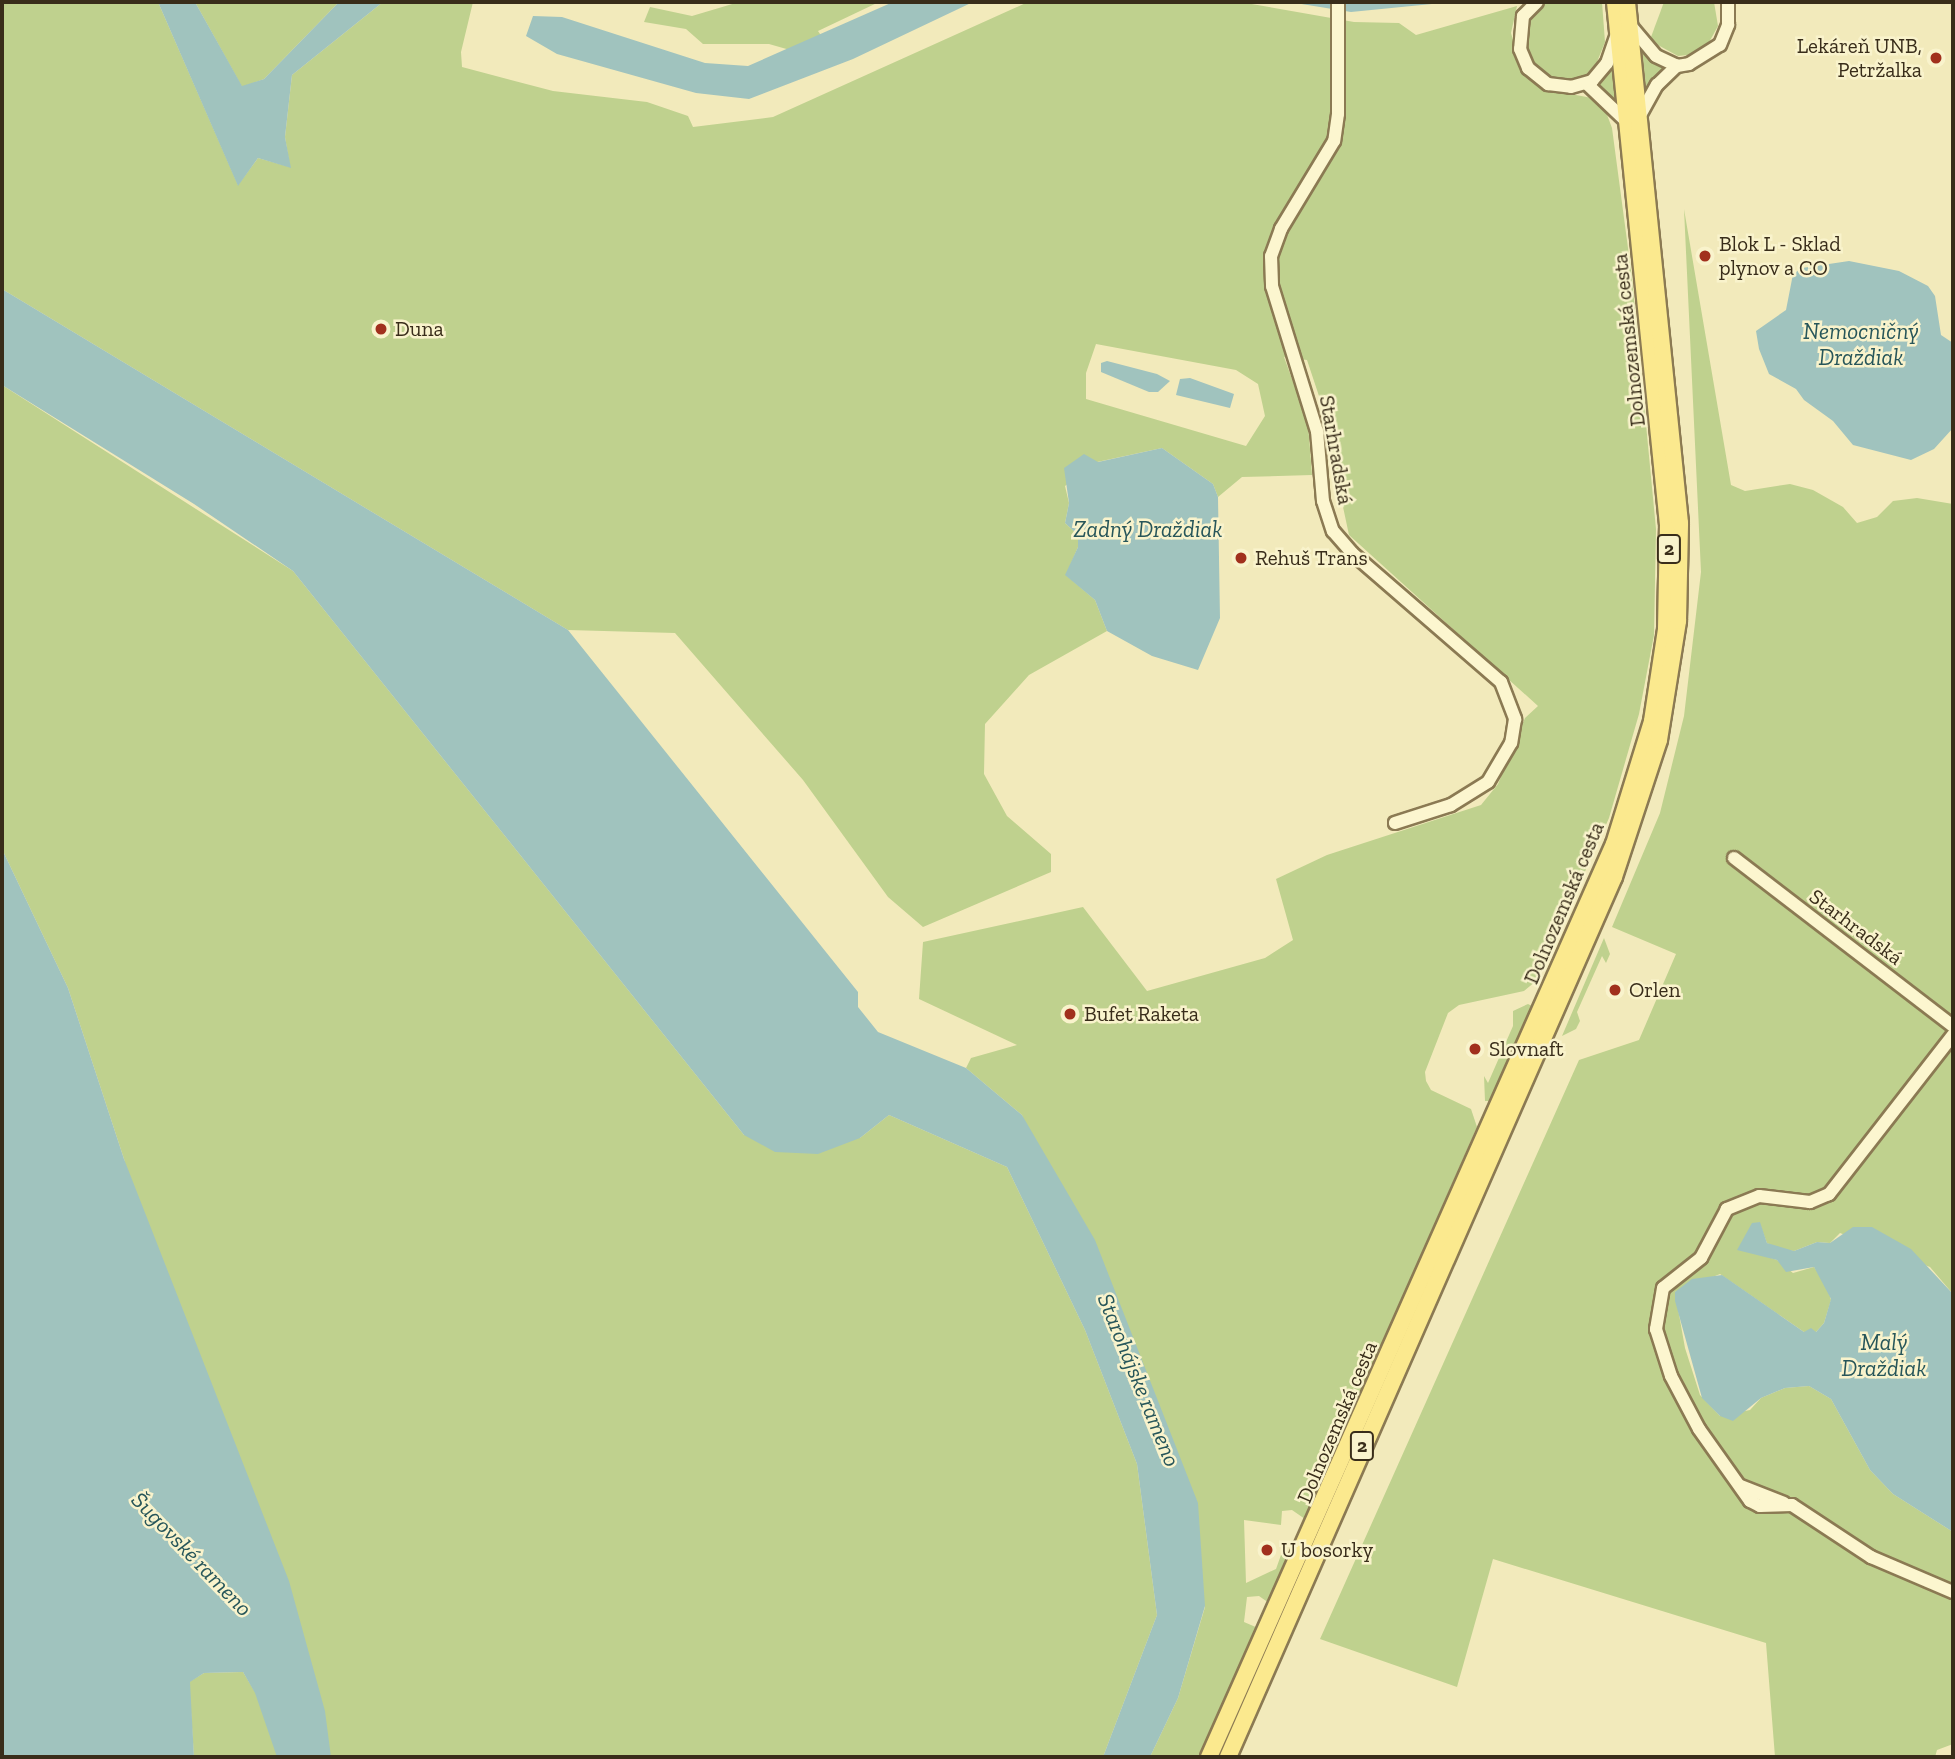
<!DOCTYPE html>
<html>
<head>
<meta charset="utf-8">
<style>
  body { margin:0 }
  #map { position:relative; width:1955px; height:1759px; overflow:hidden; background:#f2eabb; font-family:"Zilla Slab",serif }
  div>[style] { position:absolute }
  .green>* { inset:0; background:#bfd18e }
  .water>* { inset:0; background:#a0c3be }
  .roads { filter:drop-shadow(2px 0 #8b7a53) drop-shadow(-2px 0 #8b7a53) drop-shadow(0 2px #8b7a53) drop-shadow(0 -2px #8b7a53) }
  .minor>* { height:12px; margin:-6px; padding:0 6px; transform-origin:6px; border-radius:6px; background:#fcf6cf }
  .major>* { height:16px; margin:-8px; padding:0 8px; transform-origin:8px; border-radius:8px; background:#fbe98e }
  .dots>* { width:19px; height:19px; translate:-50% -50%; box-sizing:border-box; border:4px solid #f9f3cc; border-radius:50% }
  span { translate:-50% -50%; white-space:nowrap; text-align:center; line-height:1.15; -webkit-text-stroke:5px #f9f3cc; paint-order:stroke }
  .shield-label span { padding:2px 5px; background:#f9f3cc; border:2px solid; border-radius:5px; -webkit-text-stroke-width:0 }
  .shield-label { font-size:19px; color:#392d1a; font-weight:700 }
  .poi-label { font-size:21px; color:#392d1a }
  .right { translate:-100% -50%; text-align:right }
  .left { translate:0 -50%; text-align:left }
  .street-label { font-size:21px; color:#392d1a }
  .water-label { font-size:23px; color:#27565a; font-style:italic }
  .frame { position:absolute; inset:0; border:4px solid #392d1a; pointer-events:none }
</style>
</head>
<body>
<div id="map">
  <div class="green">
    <i style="clip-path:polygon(evenodd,2px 2px,158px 2px,238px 185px,258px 158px,290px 167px,285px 137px,292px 75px,383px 2px,473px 2px,461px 52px,462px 67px,553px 91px,647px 102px,688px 116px,693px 127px,773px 117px,1028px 2px,1240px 2px,1354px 22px,1399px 23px,1416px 35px,1517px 6px,1511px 33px,1522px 72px,1544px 89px,1592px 98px,1606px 112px,1612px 128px,1632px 278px,1656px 529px,1654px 635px,1639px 714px,1609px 818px,1536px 981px,1524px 991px,1459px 1005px,1448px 1013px,1425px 1072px,1426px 1081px,1431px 1090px,1471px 1109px,1477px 1127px,1305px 1519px,1292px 1510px,1282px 1511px,1281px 1525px,1244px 1520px,1246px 1583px,1276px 1569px,1281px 1555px,1289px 1556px,1269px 1603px,1259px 1596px,1247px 1597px,1244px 1622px,1258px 1628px,1201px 1757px,1150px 1757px,1178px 1698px,1205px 1607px,1022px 1115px,966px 1068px,971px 1058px,1017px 1045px,919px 999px,923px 942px,1083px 907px,1147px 991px,1265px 958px,1293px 940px,1276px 879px,1327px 855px,1481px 805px,1498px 784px,1525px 718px,1538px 706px,1349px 535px,1320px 399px,1307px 360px,1284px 357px,1308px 423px,1312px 475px,1242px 477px,1218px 497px,1213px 484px,1162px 448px,1097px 462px,1065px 486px,1069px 503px,1065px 523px,1078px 535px,1078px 547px,1066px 575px,1095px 600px,1107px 631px,1029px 675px,985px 724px,984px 774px,1007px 816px,1051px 854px,1051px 872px,923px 927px,888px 897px,803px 780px,675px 633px,568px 630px,2px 289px,2px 2px,1096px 344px,1236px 370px,1258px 384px,1265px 416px,1246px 446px,1086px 399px,1086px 373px,1096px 344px)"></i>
    <i style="clip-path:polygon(195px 2px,339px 2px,264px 79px,242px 87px)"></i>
    <i style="clip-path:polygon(739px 2px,879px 2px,818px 31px,822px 37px,790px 50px,769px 44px,703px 44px,686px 29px,644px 22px,650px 7px,692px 16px)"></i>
    <i style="clip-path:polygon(1547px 2px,1602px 2px,1605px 42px,1597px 62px,1582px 79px,1548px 78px,1532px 65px,1525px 46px,1526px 24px)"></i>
    <i style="clip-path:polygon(1664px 2px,1714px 2px,1718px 26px,1707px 46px,1697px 54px,1678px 56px,1656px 44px,1651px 37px)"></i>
    <i style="clip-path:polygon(1642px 50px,1664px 68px,1646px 89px)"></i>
    <i style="clip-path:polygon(1612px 66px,1615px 101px,1594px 84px)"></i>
    <i style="clip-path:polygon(1684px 209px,1731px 485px,1745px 491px,1790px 484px,1813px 490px,1843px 507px,1857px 523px,1877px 517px,1893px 501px,1917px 498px,1953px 504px,1953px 1294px,1930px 1267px,1840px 1233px,1830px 1243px,1817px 1242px,1794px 1251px,1779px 1249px,1767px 1243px,1759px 1222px,1750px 1251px,1777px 1260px,1793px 1273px,1814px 1267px,1827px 1286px,1831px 1300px,1824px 1323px,1815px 1333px,1804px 1332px,1720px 1274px,1675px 1292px,1685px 1348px,1700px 1395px,1720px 1416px,1750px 1410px,1761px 1398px,1785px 1388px,1809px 1386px,1831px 1399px,1870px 1470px,1893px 1494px,1953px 1532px,1953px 1744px,1937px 1750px,1935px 1757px,1775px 1757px,1766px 1643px,1493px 1559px,1457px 1687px,1320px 1639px,1579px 1060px,1639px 1040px,1676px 954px,1612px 927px,1660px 813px,1684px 716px,1701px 572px)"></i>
    <i style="clip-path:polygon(2px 385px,293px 571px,744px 1135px,860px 1138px,889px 1115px,1007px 1167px,1085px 1330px,1137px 1464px,1157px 1615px,1103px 1757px,194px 1757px,189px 1682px,204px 1673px,243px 1672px,255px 1692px,124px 1159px,68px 988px,2px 849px)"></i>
    <i style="clip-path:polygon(1604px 938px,1610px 954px,1606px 963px,1602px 956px,1577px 1012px,1580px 1021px,1576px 1029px,1562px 1036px)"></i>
    <i style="clip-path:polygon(1528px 1004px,1532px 1006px,1490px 1101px,1485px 1101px,1484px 1076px,1488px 1083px,1513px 1026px,1513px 1011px)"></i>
  </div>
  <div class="water">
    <i style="clip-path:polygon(158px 2px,195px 2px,242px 86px,264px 79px,339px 2px,383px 2px,292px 75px,285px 137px,291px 168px,258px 158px,238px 186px)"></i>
    <i style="clip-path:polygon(893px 2px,973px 2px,853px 59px,749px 99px,696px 93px,557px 54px,526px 36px,533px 16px,562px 17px,705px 63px,748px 66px)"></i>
    <i style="clip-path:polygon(1289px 2px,1452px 2px,1351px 12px)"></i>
    <i style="clip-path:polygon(1849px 261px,1899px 271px,1928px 286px,1935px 296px,1941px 335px,1953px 343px,1953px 428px,1934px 449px,1911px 460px,1853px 445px,1833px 421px,1804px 400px,1796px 389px,1769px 374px,1759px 349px,1756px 331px,1786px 310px,1793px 274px,1802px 268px)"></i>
    <i style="clip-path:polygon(2px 289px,568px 630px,858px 992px,858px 1007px,878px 1032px,966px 1068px,1022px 1115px,1095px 1240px,1198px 1503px,1205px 1606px,1178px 1698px,1150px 1757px,1103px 1757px,1157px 1615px,1137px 1464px,1085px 1330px,1007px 1167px,889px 1115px,860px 1138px,818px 1154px,775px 1152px,744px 1135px,293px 571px,194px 504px,2px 385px)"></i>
    <i style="clip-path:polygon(1107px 361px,1157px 374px,1170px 381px,1158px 392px,1149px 392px,1101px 372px,1101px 363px)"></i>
    <i style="clip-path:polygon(1190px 378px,1234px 394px,1230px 408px,1176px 395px,1180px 379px)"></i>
    <i style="clip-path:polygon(1162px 448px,1213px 484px,1218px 497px,1220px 618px,1198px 670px,1152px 656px,1107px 631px,1095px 600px,1065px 575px,1078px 547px,1078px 535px,1065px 523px,1069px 503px,1064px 468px,1084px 454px,1098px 462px)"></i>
    <i style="clip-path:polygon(2px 849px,68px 988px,124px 1159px,289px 1581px,325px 1711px,331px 1757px,277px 1757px,255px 1693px,243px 1672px,204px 1673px,190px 1682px,194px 1757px,2px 1757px)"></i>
    <i style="clip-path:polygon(1760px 1222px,1767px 1243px,1794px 1251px,1817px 1242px,1830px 1243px,1853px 1227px,1872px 1227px,1911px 1249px,1953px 1294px,1953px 1532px,1893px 1494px,1870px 1470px,1831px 1399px,1809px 1386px,1785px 1388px,1761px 1398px,1733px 1421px,1720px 1416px,1702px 1398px,1675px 1301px,1675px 1292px,1692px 1279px,1722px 1275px,1804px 1332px,1811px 1328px,1816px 1332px,1824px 1323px,1831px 1299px,1814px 1267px,1786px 1272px,1777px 1260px,1737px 1250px,1752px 1223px)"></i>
  </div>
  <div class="roads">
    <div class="minor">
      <i style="left:1338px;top:2px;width:112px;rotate:90deg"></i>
      <i style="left:1338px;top:114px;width:27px;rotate:98deg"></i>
      <i style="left:1334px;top:141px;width:103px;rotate:121.1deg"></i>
      <i style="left:1281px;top:229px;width:29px;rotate:110deg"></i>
      <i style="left:1271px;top:256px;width:30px;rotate:88deg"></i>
      <i style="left:1272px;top:286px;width:152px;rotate:72.8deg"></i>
      <i style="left:1317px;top:431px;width:70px;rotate:85.1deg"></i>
      <i style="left:1323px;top:501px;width:32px;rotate:72deg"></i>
      <i style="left:1333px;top:531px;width:29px;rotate:49deg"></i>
      <i style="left:1352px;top:553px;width:197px;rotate:40.9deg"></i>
      <i style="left:1501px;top:682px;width:40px;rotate:69deg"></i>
      <i style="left:1515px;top:719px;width:24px;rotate:99deg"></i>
      <i style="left:1511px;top:743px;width:45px;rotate:120.5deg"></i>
      <i style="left:1488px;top:782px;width:44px;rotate:148.1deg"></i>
      <i style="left:1451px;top:805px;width:59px;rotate:162.2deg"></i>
      <i style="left:1537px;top:2px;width:20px;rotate:135deg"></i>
      <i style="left:1523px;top:16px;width:33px;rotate:95deg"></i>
      <i style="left:1520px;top:49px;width:21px;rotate:67deg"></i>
      <i style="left:1528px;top:68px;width:26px;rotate:39deg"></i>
      <i style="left:1548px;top:84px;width:23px;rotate:7deg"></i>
      <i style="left:1571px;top:87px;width:22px;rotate:-16deg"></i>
      <i style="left:1592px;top:81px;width:23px;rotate:-50deg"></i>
      <i style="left:1607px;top:63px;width:31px;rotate:-71deg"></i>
      <i style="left:1630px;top:25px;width:40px;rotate:50deg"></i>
      <i style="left:1656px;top:56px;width:23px;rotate:25deg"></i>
      <i style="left:1677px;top:66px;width:12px;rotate:-9deg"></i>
      <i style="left:1689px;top:64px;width:36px;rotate:-32deg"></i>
      <i style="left:1720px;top:45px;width:22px;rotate:-68deg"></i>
      <i style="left:1728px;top:25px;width:23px;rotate:-90deg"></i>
      <i style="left:1587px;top:84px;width:55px;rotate:43.5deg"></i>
      <i style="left:1639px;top:117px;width:37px;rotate:-61deg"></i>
      <i style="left:1657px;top:85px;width:28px;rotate:-44deg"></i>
      <i style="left:1734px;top:858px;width:276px;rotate:37.5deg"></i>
      <i style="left:1953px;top:1035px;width:202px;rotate:127.9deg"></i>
      <i style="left:1829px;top:1194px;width:21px;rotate:157deg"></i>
      <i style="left:1810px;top:1202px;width:51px;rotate:-173.3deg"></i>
      <i style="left:1759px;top:1196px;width:35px;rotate:158deg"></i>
      <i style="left:1727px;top:1209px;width:55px;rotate:118deg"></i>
      <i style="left:1701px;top:1258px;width:48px;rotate:141.7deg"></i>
      <i style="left:1663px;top:1288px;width:42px;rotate:99.7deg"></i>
      <i style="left:1656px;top:1329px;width:49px;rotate:72.3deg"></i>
      <i style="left:1671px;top:1376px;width:60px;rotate:62.2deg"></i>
      <i style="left:1699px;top:1429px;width:88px;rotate:54.7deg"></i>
      <i style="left:1750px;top:1501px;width:11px;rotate:27deg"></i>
      <i style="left:1760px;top:1506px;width:32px;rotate:-2deg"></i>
      <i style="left:1792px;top:1505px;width:95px;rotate:33.4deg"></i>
      <i style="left:1871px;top:1557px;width:89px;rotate:23.1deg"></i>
      <i style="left:1741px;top:1486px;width:46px;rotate:21.6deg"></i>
    </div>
    <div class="major">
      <i style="left:1209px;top:1757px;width:999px;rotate:-66.08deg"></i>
      <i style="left:1614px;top:844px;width:129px;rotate:-72.8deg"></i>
      <i style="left:1652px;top:721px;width:93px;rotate:-81.3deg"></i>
      <i style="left:1666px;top:629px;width:104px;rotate:-88.9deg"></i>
      <i style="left:1668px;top:525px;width:526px;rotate:-95.79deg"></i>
      <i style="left:1228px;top:1757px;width:961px;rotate:-66.32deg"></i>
      <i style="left:1614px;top:877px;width:144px;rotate:-71.8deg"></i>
      <i style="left:1659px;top:740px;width:121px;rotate:-80.9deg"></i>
      <i style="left:1678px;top:621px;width:98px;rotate:-88.8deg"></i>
      <i style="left:1680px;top:523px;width:524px;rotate:-95.81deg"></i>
    </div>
  </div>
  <div class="dots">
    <i style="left:1936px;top:58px;background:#a1301d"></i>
    <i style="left:1705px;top:256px;background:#a1301d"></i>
    <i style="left:381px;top:329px;background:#a1301d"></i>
    <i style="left:1241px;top:558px;background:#a1301d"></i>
    <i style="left:1615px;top:990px;background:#a1301d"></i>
    <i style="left:1070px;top:1014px;background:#a1301d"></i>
    <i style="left:1475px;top:1049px;background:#a1301d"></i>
    <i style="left:1267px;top:1550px;background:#a1301d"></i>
  </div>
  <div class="shield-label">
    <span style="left:1669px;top:549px">2</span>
    <span style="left:1362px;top:1446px">2</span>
  </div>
  <div class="poi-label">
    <span class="right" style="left:1922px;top:58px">Lekáreň UNB,<br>Petržalka</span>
    <span class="left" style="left:1719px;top:256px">Blok L - Sklad<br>plynov a CO</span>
    <span class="left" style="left:395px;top:329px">Duna</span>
    <span class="left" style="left:1255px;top:558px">Rehuš Trans</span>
    <span class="left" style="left:1629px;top:990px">Orlen</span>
    <span class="left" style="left:1084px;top:1014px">Bufet Raketa</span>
    <span class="left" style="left:1489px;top:1049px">Slovnaft</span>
    <span class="left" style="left:1281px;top:1550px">U bosorky</span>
  </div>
  <div class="street-label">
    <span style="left:1629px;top:340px;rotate:-96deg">Dolnozemská cesta</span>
    <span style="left:1336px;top:450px;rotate:80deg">Starhradská</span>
    <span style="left:1564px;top:903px;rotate:-67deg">Dolnozemská cesta</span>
    <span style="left:1856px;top:927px;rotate:37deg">Starhradská</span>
    <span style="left:1337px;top:1422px;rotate:-67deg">Dolnozemská cesta</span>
  </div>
  <div class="water-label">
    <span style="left:1861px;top:344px">Nemocničný<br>Draždiak</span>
    <span style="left:1148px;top:529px">Zadný Draždiak</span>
    <span style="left:1884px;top:1355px">Malý<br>Draždiak</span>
    <span style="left:1139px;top:1380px;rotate:68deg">Starohájske rameno</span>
    <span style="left:192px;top:1554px;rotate:46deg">Šugovské rameno</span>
  </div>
  <div class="frame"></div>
</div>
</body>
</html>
